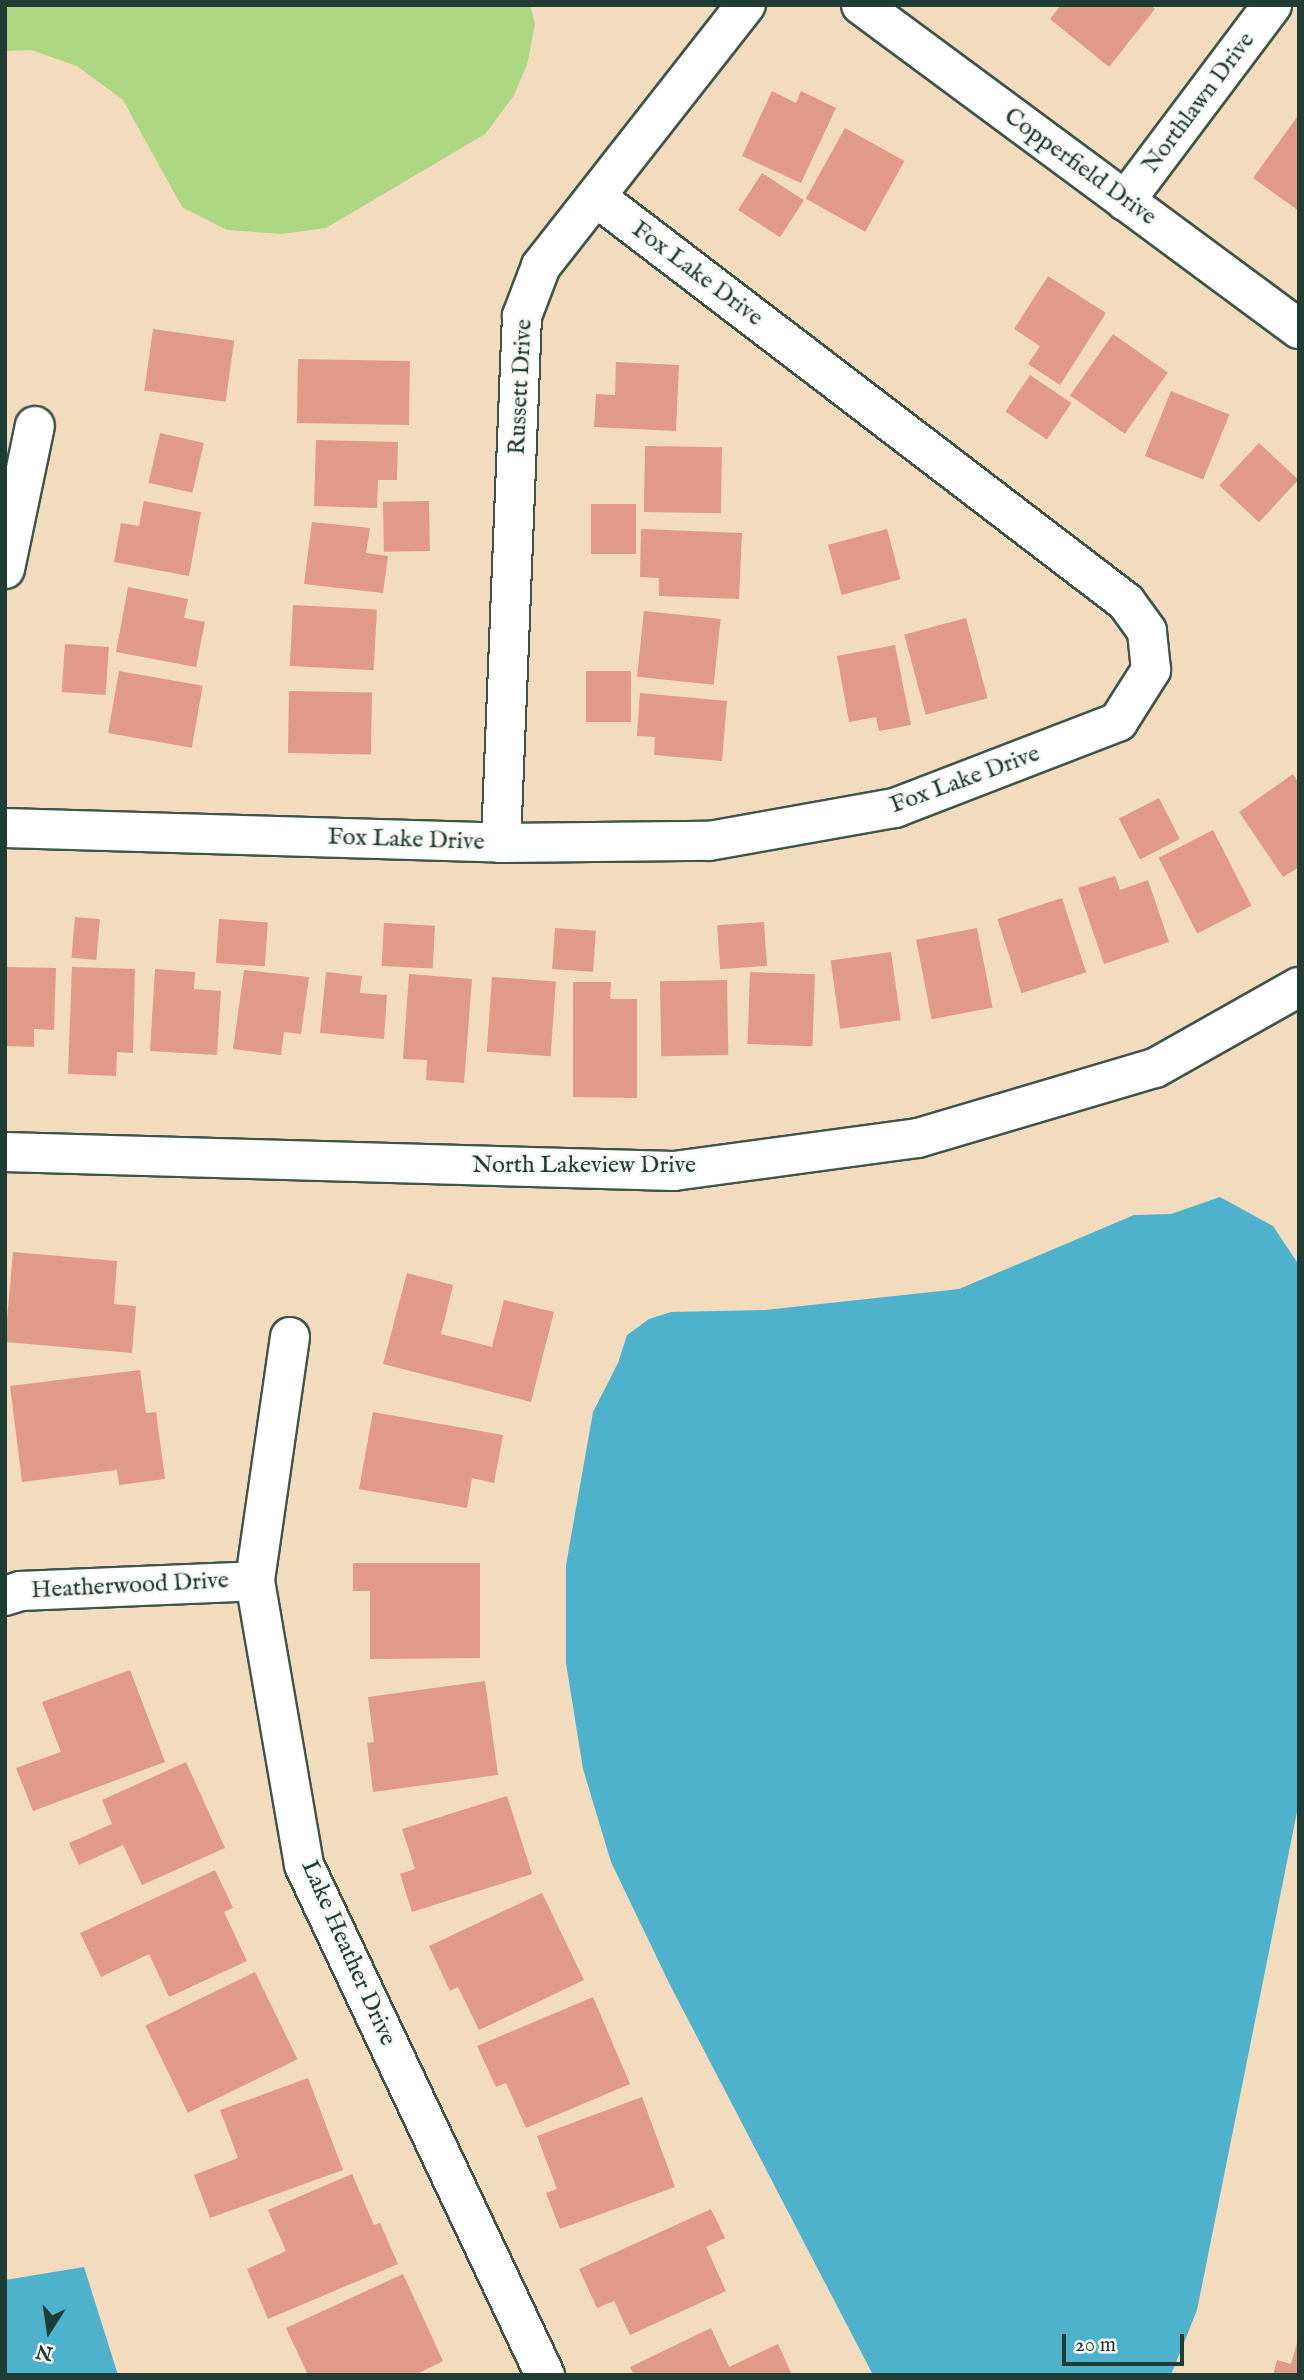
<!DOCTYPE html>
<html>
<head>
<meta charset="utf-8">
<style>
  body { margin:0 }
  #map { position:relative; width:1304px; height:2380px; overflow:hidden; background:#f3dcbe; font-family:"IM FELL English",serif }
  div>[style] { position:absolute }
  .green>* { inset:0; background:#acd682 }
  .water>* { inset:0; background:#4eb2cd }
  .building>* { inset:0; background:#e09a87; transform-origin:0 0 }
  .roads { filter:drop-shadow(2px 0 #3f5549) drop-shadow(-2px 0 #3f5549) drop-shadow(0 2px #3f5549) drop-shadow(0 -2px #3f5549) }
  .minor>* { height:38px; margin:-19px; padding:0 19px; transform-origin:19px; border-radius:19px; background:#fff }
  .tertiary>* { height:38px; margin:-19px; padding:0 19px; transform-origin:19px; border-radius:19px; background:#fff }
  span { translate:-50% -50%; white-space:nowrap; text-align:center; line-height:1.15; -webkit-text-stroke:5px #f6f6f2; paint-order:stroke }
  .street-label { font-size:24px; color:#1f3d34 }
  .frame { position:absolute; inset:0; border:7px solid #1f3d34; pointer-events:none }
  .north { position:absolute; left:14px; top:2296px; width:70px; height:70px; -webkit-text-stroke:5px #f6f6f2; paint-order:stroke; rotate:192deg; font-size:19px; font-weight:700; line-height:28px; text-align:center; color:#1f3d34 }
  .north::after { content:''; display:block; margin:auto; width:24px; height:32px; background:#1f3d34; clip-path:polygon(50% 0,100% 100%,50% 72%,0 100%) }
  .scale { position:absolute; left:1062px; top:2334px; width:122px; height:32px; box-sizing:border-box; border:4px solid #1f3d34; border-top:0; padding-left:9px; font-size:21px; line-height:24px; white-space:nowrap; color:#1f3d34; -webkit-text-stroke:5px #f6f6f2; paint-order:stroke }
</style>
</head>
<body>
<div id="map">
  <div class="green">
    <i style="clip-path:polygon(5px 5px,530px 5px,535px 24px,527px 65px,513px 97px,485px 134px,326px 228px,282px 234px,227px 230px,182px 207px,123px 100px,77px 66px,31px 50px,5px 51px)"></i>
  </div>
  <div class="water">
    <i style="clip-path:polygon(1220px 1197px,1273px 1226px,1299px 1265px,1299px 1802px,1197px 2310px,1171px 2375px,873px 2375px,670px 1985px,611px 1862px,583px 1769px,566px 1663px,566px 1565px,593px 1412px,618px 1363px,627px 1335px,649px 1319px,671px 1312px,765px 1310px,959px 1289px,1134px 1215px,1171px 1214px)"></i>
    <i style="clip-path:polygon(84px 2267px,118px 2375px,5px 2375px,5px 2280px)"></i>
  </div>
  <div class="building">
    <i style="clip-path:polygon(1061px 5px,1150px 5px,1155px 9px,1109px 67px,1050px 19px)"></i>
    <i style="clip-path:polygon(772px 91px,796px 103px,801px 91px,836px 108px,801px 183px,742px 156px)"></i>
    <i style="clip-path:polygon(1297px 117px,1299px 119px,1299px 211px,1253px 178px)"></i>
    <i style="left:845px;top:128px;width:68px;height:81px;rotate:29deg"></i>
    <i style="left:762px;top:173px;width:50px;height:44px;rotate:33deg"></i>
    <i style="clip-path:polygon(1048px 276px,1106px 313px,1060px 385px,1028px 364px,1040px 346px,1014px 329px)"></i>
    <i style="left:153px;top:329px;width:82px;height:62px;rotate:8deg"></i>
    <i style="left:1113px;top:334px;width:67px;height:75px;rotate:35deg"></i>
    <i style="left:298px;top:359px;width:112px;height:64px;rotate:1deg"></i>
    <i style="clip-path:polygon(616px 362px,679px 365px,676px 431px,594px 427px,596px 394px,615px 395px)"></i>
    <i style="left:1030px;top:375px;width:50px;height:44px;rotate:34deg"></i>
    <i style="left:1171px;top:391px;width:63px;height:70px;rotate:22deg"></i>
    <i style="left:160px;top:433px;width:45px;height:51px;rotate:13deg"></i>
    <i style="clip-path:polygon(316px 440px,398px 442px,397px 480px,378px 480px,377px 508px,314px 506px)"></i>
    <i style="left:1259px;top:443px;width:54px;height:58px;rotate:43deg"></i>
    <i style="left:645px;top:446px;width:77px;height:66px;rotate:1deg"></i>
    <i style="clip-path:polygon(144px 501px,201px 512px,189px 576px,114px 562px,121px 523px,139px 526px)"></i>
    <i style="left:429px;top:501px;width:50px;height:46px;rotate:89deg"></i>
    <i style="left:591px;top:504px;width:45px;height:50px"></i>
    <i style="clip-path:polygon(312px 522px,370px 528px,366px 553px,388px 556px,383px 593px,304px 584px)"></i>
    <i style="clip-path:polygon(641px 529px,742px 533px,739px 599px,659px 596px,659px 578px,640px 577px)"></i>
    <i style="left:887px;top:529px;width:52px;height:61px;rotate:75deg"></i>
    <i style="clip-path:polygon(128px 587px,188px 599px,184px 618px,205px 622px,196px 667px,116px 652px)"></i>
    <i style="left:293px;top:605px;width:84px;height:61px;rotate:3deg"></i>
    <i style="left:644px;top:611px;width:77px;height:66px;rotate:6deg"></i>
    <i style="left:966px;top:618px;width:83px;height:64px;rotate:75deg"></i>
    <i style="left:65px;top:644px;width:44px;height:48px;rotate:4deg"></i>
    <i style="clip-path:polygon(895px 645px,911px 725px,879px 731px,876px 717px,849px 722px,837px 656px)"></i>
    <i style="left:119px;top:671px;width:85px;height:63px;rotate:10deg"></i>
    <i style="left:631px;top:671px;width:51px;height:45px;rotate:90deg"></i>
    <i style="left:289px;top:691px;width:83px;height:62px;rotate:1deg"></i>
    <i style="clip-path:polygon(640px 693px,727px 701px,722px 761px,654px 755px,655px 737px,637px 736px)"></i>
    <i style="clip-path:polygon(1293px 774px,1299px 783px,1299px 867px,1283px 877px,1239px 812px)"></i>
    <i style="left:1159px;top:798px;width:46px;height:45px;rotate:63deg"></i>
    <i style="left:1213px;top:830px;width:85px;height:61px;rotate:63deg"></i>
    <i style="clip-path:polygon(1115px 876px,1120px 890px,1148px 880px,1169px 942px,1104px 964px,1078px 888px)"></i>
    <i style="left:1062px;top:898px;width:78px;height:68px;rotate:72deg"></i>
    <i style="left:75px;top:917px;width:25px;height:41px;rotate:5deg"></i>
    <i style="left:219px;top:919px;width:49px;height:44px;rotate:4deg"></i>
    <i style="left:764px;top:922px;width:44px;height:47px;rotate:86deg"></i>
    <i style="left:384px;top:923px;width:51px;height:43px;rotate:3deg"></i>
    <i style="left:555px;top:928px;width:41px;height:41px;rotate:4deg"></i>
    <i style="left:977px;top:928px;width:81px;height:62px;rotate:79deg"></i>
    <i style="left:891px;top:952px;width:69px;height:61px;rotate:82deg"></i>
    <i style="clip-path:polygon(5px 967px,56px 968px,54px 1030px,34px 1029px,34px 1047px,5px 1046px)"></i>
    <i style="clip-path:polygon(72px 967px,135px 969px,133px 1053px,117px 1052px,116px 1076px,68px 1074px)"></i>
    <i style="clip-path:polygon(155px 969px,195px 972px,194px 989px,221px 991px,217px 1055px,150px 1051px)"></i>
    <i style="clip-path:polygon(244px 970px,309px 977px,301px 1034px,284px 1032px,281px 1055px,233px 1049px)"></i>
    <i style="clip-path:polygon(326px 972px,362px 976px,360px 993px,387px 995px,384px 1039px,320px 1033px)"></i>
    <i style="left:750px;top:972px;width:65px;height:72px;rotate:2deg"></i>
    <i style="clip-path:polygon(409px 974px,472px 979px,464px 1083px,426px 1080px,427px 1060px,403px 1059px)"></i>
    <i style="left:492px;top:977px;width:64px;height:75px;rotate:4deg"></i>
    <i style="left:727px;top:980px;width:75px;height:67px;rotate:89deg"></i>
    <i style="clip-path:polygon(573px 982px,611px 982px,610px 999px,637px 999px,637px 1098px,573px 1097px)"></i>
    <i style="clip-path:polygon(13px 1252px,117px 1261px,114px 1304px,136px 1306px,132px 1353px,5px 1342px)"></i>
    <i style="clip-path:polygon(407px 1273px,453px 1285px,441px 1334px,492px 1347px,504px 1300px,554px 1312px,531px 1402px,383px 1364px)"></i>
    <i style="clip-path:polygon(140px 1370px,146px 1413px,156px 1412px,165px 1479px,119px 1485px,117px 1470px,22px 1482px,10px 1386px)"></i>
    <i style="clip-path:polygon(373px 1412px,503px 1435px,494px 1483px,472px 1478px,467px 1508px,359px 1489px)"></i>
    <i style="clip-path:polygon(353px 1563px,480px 1563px,480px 1658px,370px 1659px,370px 1591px,353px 1591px)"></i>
    <i style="clip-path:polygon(130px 1670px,165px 1762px,33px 1811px,16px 1768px,61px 1752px,42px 1702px)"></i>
    <i style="clip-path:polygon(485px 1681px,498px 1775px,373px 1792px,367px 1743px,374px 1742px,368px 1697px)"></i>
    <i style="clip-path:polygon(186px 1762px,225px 1848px,142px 1885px,123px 1845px,79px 1865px,69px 1843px,112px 1824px,102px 1800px)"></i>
    <i style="clip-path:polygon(507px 1796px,532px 1874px,412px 1912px,400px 1874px,415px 1869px,402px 1829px)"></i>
    <i style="clip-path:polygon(215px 1870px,233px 1908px,224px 1912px,247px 1961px,169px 1997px,149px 1954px,101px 1977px,80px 1933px)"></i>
    <i style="clip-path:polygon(542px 1893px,584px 1980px,479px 2030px,458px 1987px,450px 1991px,429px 1946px)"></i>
    <i style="left:255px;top:1972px;width:97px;height:122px;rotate:64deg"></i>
    <i style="clip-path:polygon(593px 1997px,630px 2084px,526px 2128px,506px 2083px,496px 2087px,477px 2046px)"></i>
    <i style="clip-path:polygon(308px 2078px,343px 2170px,210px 2218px,194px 2175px,238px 2158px,220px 2110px)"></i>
    <i style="clip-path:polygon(642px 2097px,675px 2187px,560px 2229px,546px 2193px,557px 2189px,537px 2136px)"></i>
    <i style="clip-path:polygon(352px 2174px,374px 2225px,380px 2223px,398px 2264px,268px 2319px,247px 2269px,286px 2251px,268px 2210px)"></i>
    <i style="clip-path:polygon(711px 2209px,725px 2238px,706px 2247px,726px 2291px,630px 2335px,614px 2301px,597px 2308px,579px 2269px)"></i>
    <i style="clip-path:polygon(403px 2274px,443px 2361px,415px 2375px,308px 2375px,286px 2328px)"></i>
    <i style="clip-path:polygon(711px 2328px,729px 2367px,778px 2344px,792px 2375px,634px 2375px,630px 2367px)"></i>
    <i style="clip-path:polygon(1298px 2339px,1299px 2375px,1273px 2375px,1277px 2360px,1291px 2364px)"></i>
  </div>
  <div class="roads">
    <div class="minor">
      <i style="left:861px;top:5px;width:545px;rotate:36.49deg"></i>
      <i style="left:1125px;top:201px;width:245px;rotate:-53.1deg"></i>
      <i style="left:5px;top:569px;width:146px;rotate:-78.2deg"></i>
      <i style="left:5px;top:828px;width:496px;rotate:1.7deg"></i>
      <i style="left:501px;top:843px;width:208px;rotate:-0.6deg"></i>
      <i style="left:709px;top:841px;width:189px;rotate:-10.1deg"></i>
      <i style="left:895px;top:808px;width:239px;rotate:-21.1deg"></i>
      <i style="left:1118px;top:722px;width:62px;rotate:-57.6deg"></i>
      <i style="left:1151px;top:670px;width:39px;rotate:-96deg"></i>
      <i style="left:1147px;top:631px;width:36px;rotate:-126deg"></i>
      <i style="left:1126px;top:602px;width:667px;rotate:-142.61deg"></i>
      <i style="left:501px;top:843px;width:527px;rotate:-87.72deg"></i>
      <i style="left:522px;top:316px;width:53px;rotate:-69.2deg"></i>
      <i style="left:541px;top:266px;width:332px;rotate:-51.9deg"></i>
      <i style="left:290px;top:1337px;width:246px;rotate:98.2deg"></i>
      <i style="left:255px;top:1581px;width:288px;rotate:80.2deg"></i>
      <i style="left:304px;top:1865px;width:564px;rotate:64.71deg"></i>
      <i style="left:5px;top:1596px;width:16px;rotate:-18deg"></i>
      <i style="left:20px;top:1591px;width:235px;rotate:-2.4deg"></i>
    </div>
    <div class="tertiary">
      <i style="left:5px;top:1152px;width:669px;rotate:1.63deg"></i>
      <i style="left:674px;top:1171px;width:246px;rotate:-7.7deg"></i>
      <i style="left:918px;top:1138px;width:247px;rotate:-16.5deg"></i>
      <i style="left:1155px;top:1068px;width:165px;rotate:-29.4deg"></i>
    </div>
  </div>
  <div class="street-label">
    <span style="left:1199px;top:103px;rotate:-53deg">Northlawn Drive</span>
    <span style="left:1080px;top:167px;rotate:36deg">Copperfield Drive</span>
    <span style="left:697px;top:274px;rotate:37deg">Fox Lake Drive</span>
    <span style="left:521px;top:387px;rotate:-87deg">Russett Drive</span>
    <span style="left:965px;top:780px;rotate:-20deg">Fox Lake Drive</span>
    <span style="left:406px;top:840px;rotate:2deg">Fox Lake Drive</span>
    <span style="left:584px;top:1166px">North Lakeview Drive</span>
    <span style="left:130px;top:1586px;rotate:-3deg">Heatherwood Drive</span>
    <span style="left:348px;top:1953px;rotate:66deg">Lake Heather Drive</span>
  </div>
  <div class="frame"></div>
  <div class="north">N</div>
  <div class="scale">20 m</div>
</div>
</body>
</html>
